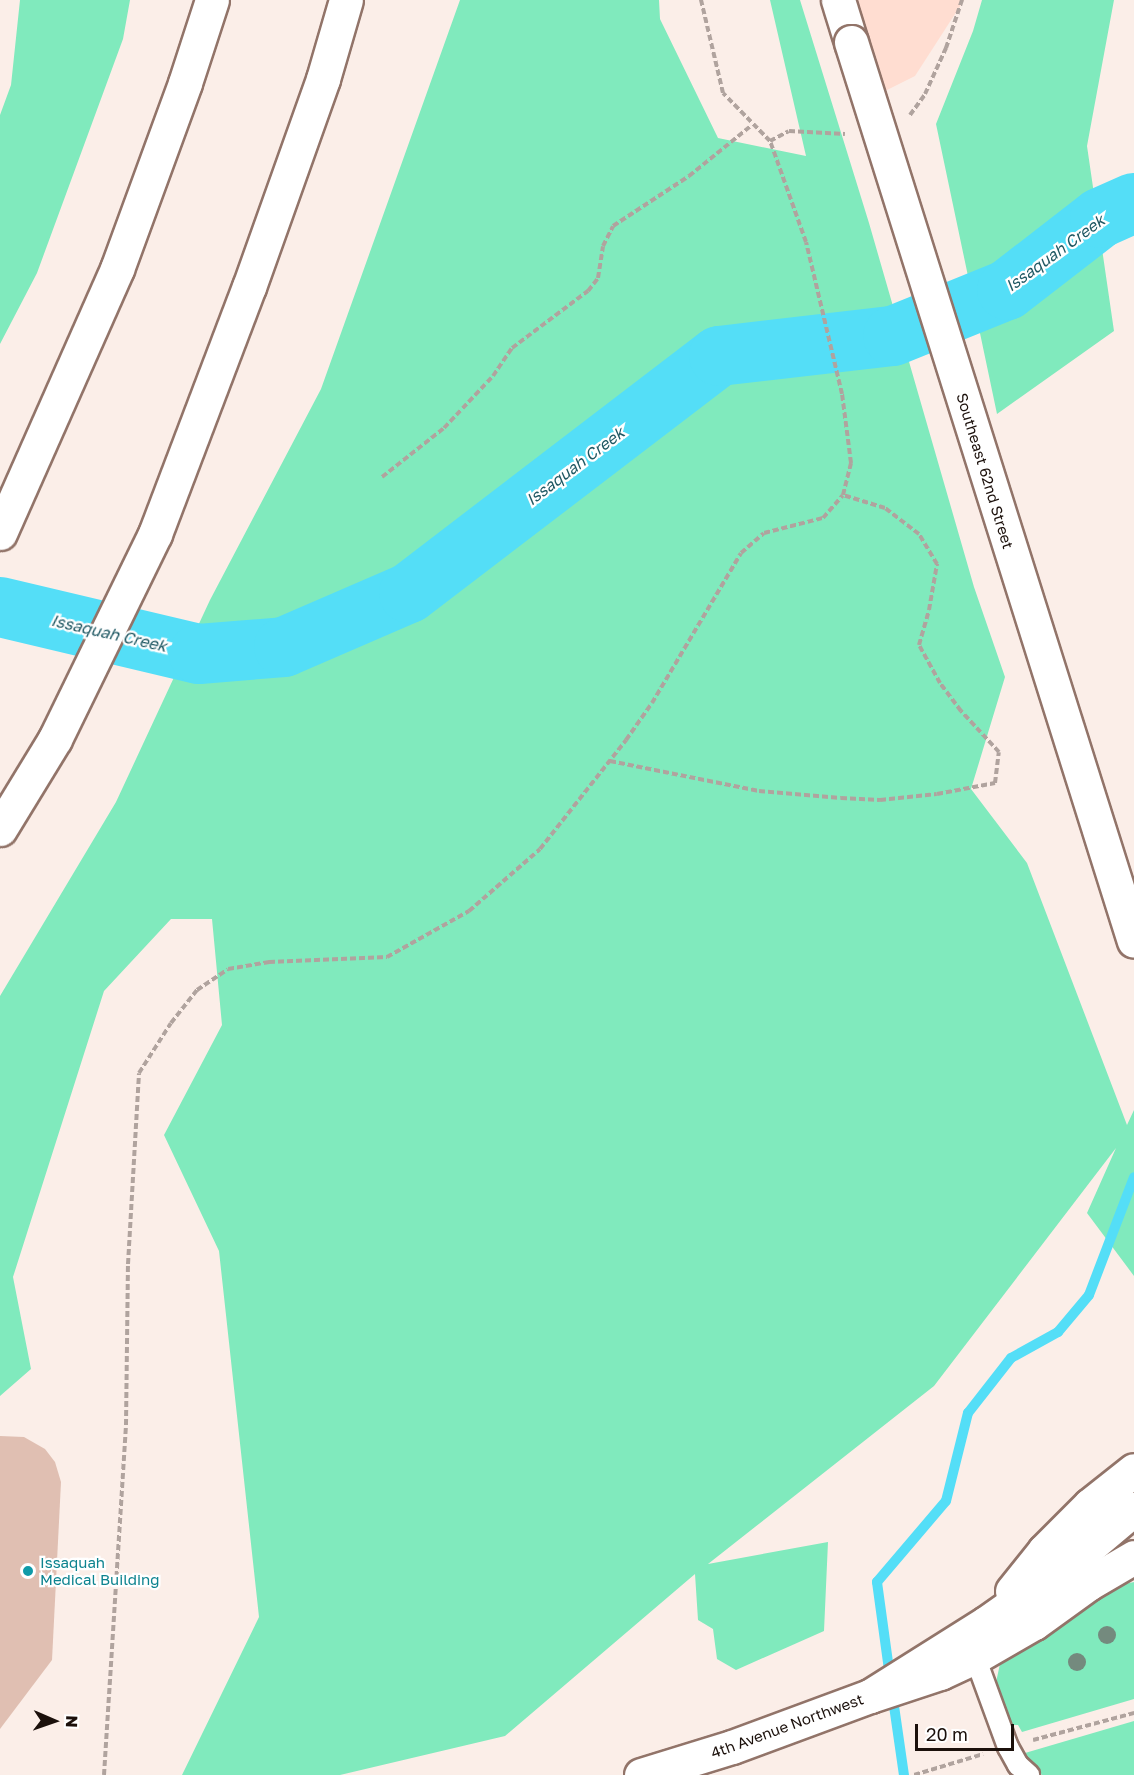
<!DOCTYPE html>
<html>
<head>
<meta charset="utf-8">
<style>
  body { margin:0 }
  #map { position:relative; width:1134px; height:1775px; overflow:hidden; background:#fbeee8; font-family:"Golos Text",sans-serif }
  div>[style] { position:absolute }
  .built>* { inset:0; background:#ffddd1 }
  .green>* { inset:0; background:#80eabd }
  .stream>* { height:10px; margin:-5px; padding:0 5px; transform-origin:5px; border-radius:5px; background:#54def7 }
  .river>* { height:60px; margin:-30px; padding:0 30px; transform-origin:30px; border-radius:30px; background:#54def7 }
  .building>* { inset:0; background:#e0bfb2 }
  .path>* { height:4px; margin-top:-2px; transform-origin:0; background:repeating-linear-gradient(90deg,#b0a39e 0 6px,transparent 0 9px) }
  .roads { filter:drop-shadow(2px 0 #927469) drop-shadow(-2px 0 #927469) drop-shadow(0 2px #927469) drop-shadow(0 -2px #927469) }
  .service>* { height:20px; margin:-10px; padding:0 10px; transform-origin:10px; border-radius:10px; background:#fff }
  .minor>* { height:33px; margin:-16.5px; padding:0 16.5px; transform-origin:16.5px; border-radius:16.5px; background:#fff }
  .tertiary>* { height:33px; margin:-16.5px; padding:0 16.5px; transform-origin:16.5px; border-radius:16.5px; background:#fff }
  .secondary>* { height:33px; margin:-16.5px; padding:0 16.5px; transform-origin:16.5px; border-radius:16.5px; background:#fff }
  .motorway>* { height:33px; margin:-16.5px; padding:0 16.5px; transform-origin:16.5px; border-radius:16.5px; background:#fff }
  .bridges { filter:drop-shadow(2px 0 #927469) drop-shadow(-2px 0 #927469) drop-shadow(0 2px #927469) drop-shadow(0 -2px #927469) }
  .minor-bridge>* { height:33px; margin:-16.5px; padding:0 16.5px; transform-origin:16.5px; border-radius:16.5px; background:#fff }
  .trees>* { width:18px; height:18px; margin:-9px; border-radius:50%; background:#748a7e }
  .dots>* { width:16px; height:16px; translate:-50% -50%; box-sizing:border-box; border:3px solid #fff; border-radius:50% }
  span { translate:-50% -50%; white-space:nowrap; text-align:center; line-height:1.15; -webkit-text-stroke:4.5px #fff; paint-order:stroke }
  .street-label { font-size:15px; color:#1b100b }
  .culture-label { font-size:15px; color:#0d838f }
  .left { translate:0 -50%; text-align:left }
  .water-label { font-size:16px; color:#1f5863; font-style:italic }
  .north { position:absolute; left:24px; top:1691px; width:60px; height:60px; -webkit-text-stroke:4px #fff; paint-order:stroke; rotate:92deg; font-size:16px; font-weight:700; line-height:24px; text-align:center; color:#1b100b }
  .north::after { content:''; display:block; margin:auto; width:21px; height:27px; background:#1b100b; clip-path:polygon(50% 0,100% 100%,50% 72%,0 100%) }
  .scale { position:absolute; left:915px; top:1724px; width:99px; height:27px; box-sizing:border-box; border:3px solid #1b100b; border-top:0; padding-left:8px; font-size:18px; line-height:21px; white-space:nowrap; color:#1b100b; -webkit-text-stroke:4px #fff; paint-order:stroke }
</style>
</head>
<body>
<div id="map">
  <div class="built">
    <i style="clip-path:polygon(855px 0,964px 0,915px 76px,879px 94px)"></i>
  </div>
  <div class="green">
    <i style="clip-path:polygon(20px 0,130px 0,123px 39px,37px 273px,0 344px,0 115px,11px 85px)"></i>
    <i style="clip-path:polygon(460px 0,659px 0,660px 19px,718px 138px,806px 156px,770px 0,800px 0,869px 223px,974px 587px,1005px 677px,971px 789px,1027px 863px,1127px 1125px,1134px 1110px,1134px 1276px,1087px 1213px,1116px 1148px,934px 1386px,708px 1564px,828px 1542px,824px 1631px,736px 1670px,717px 1659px,713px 1629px,698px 1620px,695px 1574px,505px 1736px,340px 1775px,182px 1775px,259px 1617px,219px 1251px,164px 1135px,222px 1025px,212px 919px,171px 919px,104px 991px,13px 1277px,31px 1369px,0 1396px,0 996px,116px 802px,210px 600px,321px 389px)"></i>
    <i style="clip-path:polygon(982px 0,1114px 0,1087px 146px,1114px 331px,997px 414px,936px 124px,973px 31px)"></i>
    <i style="clip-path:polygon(1134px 1582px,1134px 1699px,1022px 1732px,1018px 1725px,1008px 1725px,995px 1687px,1001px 1659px,1105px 1588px)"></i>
    <i style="clip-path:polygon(1134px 1721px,1134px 1775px,1042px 1775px,1032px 1766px,1025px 1753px)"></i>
  </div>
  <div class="stream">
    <i style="left:890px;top:1677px;width:96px;rotate:-97.8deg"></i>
    <i style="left:877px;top:1582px;width:106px;rotate:-49.6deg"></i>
    <i style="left:946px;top:1501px;width:91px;rotate:-76deg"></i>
    <i style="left:968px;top:1413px;width:70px;rotate:-52deg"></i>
    <i style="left:1011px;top:1358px;width:54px;rotate:-29deg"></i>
    <i style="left:1058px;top:1332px;width:48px;rotate:-50deg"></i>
    <i style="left:1089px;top:1295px;width:126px;rotate:-69.1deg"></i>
    <i style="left:892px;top:1692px;width:84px;rotate:81.8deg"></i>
  </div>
  <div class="river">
    <i style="left:0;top:607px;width:204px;rotate:13.3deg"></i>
    <i style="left:199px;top:654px;width:85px;rotate:-4.7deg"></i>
    <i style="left:284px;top:647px;width:136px;rotate:-23.4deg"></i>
    <i style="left:409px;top:593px;width:390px;rotate:-37.4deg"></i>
    <i style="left:719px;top:356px;width:175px;rotate:-6.6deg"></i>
    <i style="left:893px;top:336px;width:123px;rotate:-22deg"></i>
    <i style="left:1007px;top:290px;width:118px;rotate:-37.7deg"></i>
    <i style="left:1100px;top:218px;width:37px;rotate:-24deg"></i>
  </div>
  <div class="building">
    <i style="clip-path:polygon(0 1436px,24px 1437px,45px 1449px,55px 1462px,61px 1482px,52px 1660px,0 1729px)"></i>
  </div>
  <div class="path">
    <i style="left:910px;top:115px;width:26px;rotate:-54deg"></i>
    <i style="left:925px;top:94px;width:51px;rotate:-65.5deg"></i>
    <i style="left:946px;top:48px;width:51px;rotate:-71.6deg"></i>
    <i style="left:770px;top:141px;width:21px;rotate:-28deg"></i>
    <i style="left:789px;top:131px;width:56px;rotate:3.1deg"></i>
    <i style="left:382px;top:477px;width:79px;rotate:-38.3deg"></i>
    <i style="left:444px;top:428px;width:71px;rotate:-46.7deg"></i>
    <i style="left:493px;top:376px;width:34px;rotate:-56deg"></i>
    <i style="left:512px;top:348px;width:95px;rotate:-36.9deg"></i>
    <i style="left:588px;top:291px;width:16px;rotate:-52deg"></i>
    <i style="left:598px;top:278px;width:32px;rotate:-81deg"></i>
    <i style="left:603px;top:246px;width:22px;rotate:-63deg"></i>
    <i style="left:613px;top:226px;width:91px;rotate:-33.3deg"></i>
    <i style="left:689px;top:176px;width:81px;rotate:-39deg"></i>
    <i style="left:610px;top:761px;width:152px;rotate:11.4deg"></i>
    <i style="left:759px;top:791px;width:82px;rotate:4.9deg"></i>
    <i style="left:841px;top:798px;width:39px;rotate:3deg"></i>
    <i style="left:880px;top:800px;width:57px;rotate:-6deg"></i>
    <i style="left:937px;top:794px;width:59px;rotate:-10.7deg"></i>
    <i style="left:995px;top:783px;width:31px;rotate:-83deg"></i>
    <i style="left:999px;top:752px;width:56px;rotate:-132.8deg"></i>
    <i style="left:961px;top:711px;width:35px;rotate:-127deg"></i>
    <i style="left:940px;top:683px;width:43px;rotate:-118.9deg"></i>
    <i style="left:919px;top:645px;width:36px;rotate:-74deg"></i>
    <i style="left:929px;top:610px;width:47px;rotate:-80.1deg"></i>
    <i style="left:937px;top:564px;width:35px;rotate:-121deg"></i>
    <i style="left:919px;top:534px;width:43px;rotate:-142.6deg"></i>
    <i style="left:885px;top:508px;width:44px;rotate:-162.8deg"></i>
    <i style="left:1033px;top:1740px;width:105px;rotate:-15deg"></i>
    <i style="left:104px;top:1775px;width:351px;rotate:-86.4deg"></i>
    <i style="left:126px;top:1425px;width:161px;rotate:-89.3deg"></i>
    <i style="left:128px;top:1264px;width:191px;rotate:-86.7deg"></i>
    <i style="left:139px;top:1073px;width:59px;rotate:-57.4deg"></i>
    <i style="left:171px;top:1023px;width:42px;rotate:-51.8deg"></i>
    <i style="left:197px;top:990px;width:37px;rotate:-34deg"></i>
    <i style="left:228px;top:969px;width:42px;rotate:-9.7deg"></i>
    <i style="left:269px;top:962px;width:118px;rotate:-2.4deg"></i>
    <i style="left:387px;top:957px;width:94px;rotate:-29.3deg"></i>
    <i style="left:469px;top:911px;width:94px;rotate:-41.1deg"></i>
    <i style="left:540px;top:849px;width:139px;rotate:-51.7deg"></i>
    <i style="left:626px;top:740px;width:45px;rotate:-54.9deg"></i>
    <i style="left:652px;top:703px;width:174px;rotate:-59.3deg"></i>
    <i style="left:741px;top:553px;width:30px;rotate:-41deg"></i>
    <i style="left:764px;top:533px;width:61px;rotate:-14.3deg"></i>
    <i style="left:823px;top:518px;width:30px;rotate:-49deg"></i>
    <i style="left:843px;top:495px;width:33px;rotate:-76deg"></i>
    <i style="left:851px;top:463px;width:70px;rotate:-97.4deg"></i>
    <i style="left:842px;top:394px;width:156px;rotate:-103.3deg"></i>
    <i style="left:806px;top:242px;width:107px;rotate:-109.6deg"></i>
    <i style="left:770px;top:141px;width:67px;rotate:-134.4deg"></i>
    <i style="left:723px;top:93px;width:96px;rotate:-103.3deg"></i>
    <i style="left:914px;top:1775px;width:72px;rotate:-16.9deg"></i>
  </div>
  <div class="roads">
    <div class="service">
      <i style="left:975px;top:1657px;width:96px;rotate:69.9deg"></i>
      <i style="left:1008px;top:1747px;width:21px;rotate:61deg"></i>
      <i style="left:1018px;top:1765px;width:15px;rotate:42deg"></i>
    </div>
    <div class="minor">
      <i style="left:838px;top:0;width:44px;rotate:72.8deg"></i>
    </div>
    <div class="tertiary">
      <i style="left:1012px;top:1591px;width:51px;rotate:-51.3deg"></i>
      <i style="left:1044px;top:1551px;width:65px;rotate:-45deg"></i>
      <i style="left:1090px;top:1505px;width:56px;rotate:-38.5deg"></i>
      <i style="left:641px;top:1775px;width:95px;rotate:-17.1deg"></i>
      <i style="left:732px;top:1747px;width:147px;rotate:-20.3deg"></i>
      <i style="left:870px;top:1696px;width:137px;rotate:-32.2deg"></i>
      <i style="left:986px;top:1623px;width:95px;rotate:-35.2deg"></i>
      <i style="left:1064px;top:1568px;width:92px;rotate:-40.1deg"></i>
    </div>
    <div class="secondary">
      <i style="left:870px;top:1696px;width:74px;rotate:-18.2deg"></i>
      <i style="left:940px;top:1673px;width:38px;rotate:-25deg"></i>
      <i style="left:975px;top:1657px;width:68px;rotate:-30deg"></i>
      <i style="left:1034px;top:1623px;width:67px;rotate:-35.8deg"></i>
      <i style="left:1088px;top:1584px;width:53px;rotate:-30.4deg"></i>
    </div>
    <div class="motorway">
      <i style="left:0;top:533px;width:289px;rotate:-66.1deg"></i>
      <i style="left:117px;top:269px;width:198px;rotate:-69.9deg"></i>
      <i style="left:185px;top:83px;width:87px;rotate:-72deg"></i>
      <i style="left:0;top:829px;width:105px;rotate:-58.6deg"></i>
      <i style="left:55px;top:739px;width:228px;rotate:-64deg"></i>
      <i style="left:155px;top:534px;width:264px;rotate:-69.2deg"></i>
      <i style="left:249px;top:287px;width:221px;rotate:-70.4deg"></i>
      <i style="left:323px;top:79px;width:82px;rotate:-73.8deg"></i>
    </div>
  </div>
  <div class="bridges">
    <div class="minor-bridge">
      <i style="left:851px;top:42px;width:942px;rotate:72.53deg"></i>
    </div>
  </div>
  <div class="trees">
    <i style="left:1107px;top:1635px"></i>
    <i style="left:1077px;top:1662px"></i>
  </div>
  <div class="dots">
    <i style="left:28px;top:1571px;background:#0f9aa8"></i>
  </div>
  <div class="street-label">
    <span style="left:985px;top:471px;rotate:73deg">Southeast 62nd Street</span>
    <span style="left:787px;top:1726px;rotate:-20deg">4th Avenue Northwest</span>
  </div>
  <div class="culture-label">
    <span class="left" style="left:40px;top:1571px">Issaquah<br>Medical Building</span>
  </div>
  <div class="water-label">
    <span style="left:1055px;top:253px;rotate:-36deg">Issaquah Creek</span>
    <span style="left:575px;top:466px;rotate:-37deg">Issaquah Creek</span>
    <span style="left:109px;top:633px;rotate:13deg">Issaquah Creek</span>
  </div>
  <div class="north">N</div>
  <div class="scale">20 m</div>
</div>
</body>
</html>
